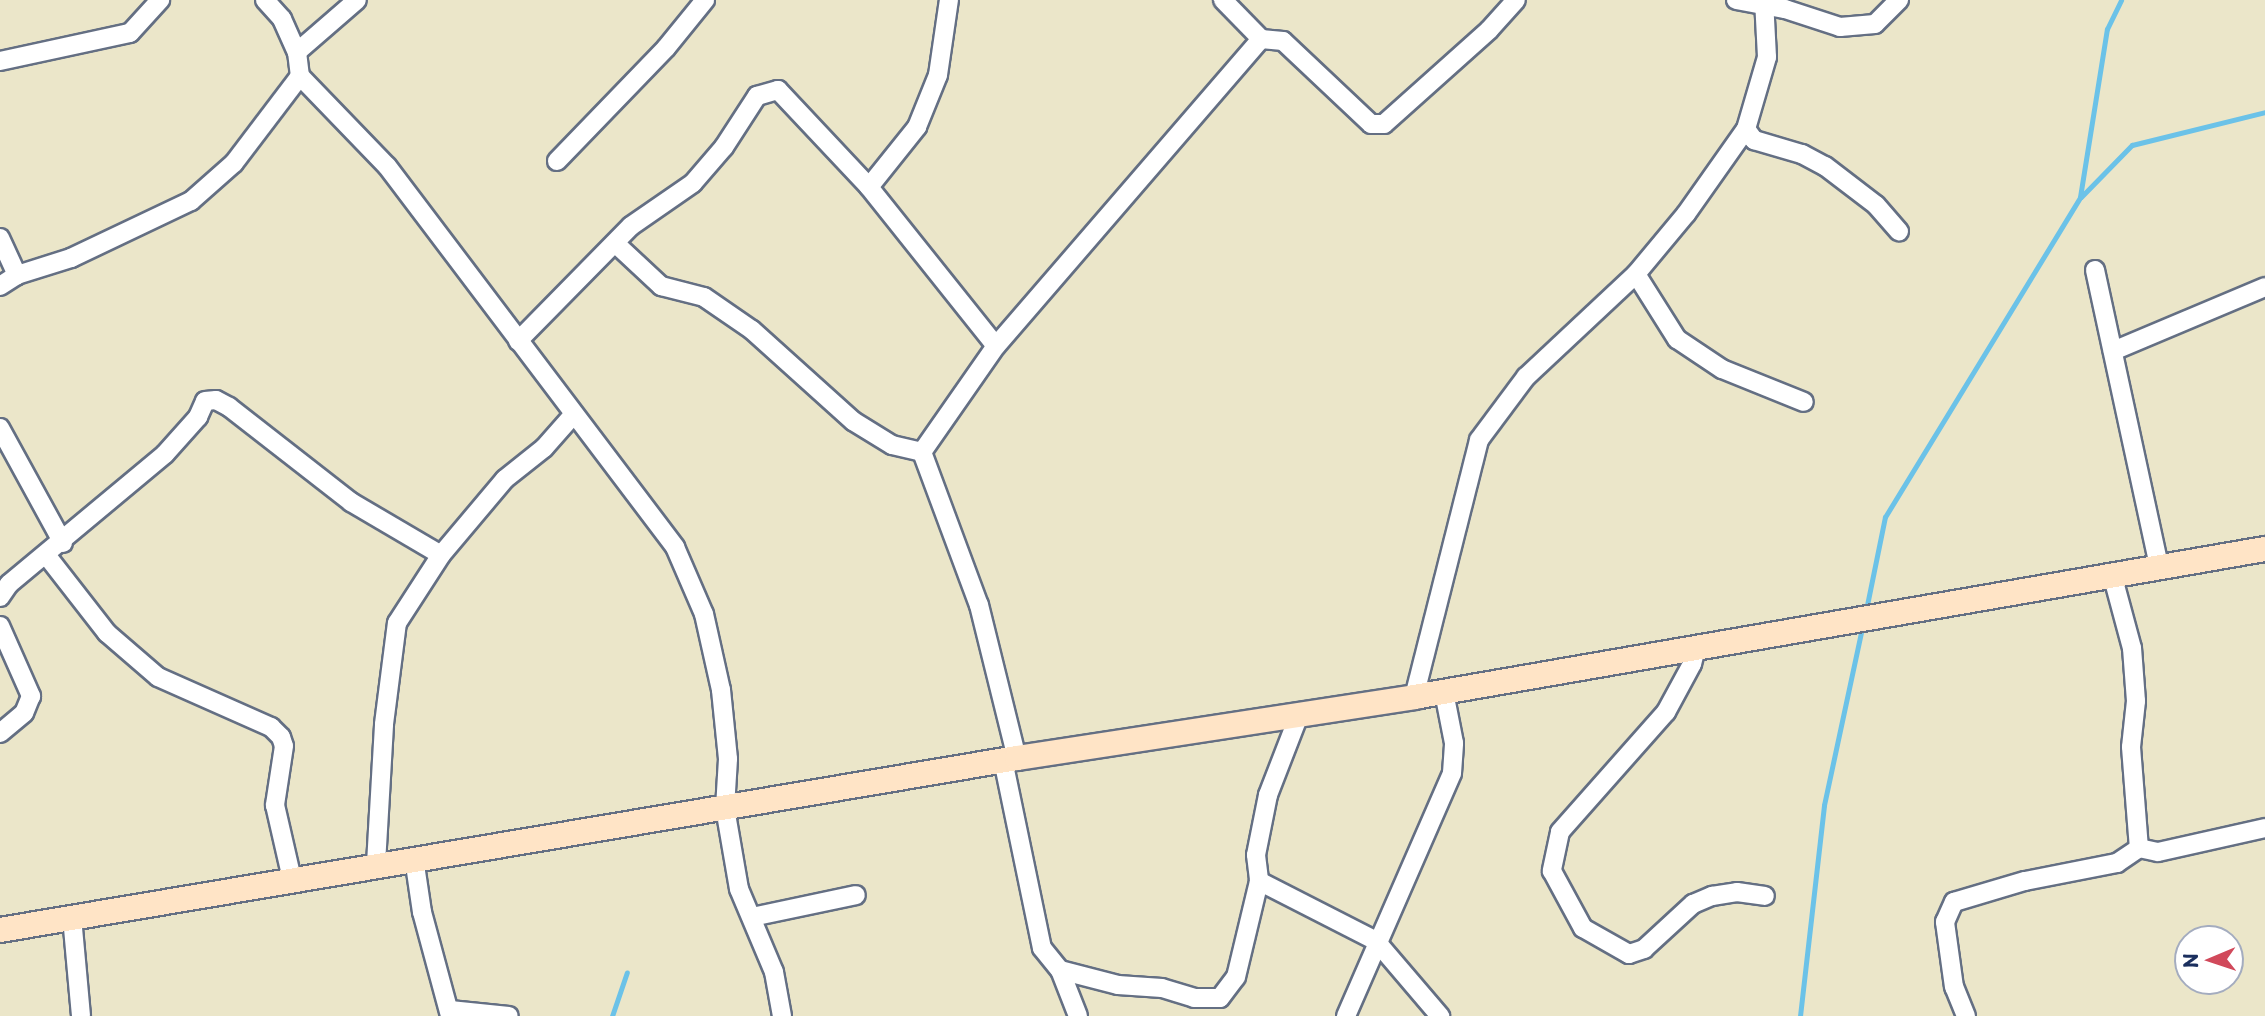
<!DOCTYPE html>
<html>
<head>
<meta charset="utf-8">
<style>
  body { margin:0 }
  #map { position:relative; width:2265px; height:1016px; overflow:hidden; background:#ebe6c9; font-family:"Playpen Sans",sans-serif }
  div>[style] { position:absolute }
  .stream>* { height:5px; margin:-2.5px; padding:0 2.5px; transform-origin:2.5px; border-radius:2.5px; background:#6bc2e8 }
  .roads { filter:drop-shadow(2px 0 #646f83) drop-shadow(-2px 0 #646f83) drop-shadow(0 2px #646f83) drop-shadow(0 -2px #646f83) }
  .street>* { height:18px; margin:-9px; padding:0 9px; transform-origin:9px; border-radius:9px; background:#fff }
  .secondary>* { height:24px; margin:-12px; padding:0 12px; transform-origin:12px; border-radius:12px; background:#ffe4c6 }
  span { translate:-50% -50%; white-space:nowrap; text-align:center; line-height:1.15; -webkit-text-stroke:6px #fff; paint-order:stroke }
  .north { position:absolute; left:2174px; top:925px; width:70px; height:70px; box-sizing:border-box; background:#fff; border:2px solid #a4acbf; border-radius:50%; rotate:268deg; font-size:19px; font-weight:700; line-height:28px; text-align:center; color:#1b2f5e }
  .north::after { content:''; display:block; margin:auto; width:24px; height:32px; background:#d1495b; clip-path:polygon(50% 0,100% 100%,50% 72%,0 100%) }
</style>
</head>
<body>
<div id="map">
  <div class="stream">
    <i style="left:2081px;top:197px;width:73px;rotate:-45.6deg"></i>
    <i style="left:2132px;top:145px;width:137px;rotate:-13.9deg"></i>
    <i style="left:1866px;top:610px;width:95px;rotate:-78.5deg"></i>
    <i style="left:1885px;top:517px;width:375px;rotate:-58.6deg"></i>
    <i style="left:2080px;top:197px;width:170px;rotate:-80.9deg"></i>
    <i style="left:2107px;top:29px;width:32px;rotate:-64deg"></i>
    <i style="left:612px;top:1016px;width:46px;rotate:-71.2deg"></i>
    <i style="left:1800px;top:1016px;width:212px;rotate:-83.5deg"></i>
    <i style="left:1824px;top:805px;width:182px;rotate:-77.9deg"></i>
  </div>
  <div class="roads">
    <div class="street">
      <i style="left:265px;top:0;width:25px;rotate:48deg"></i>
      <i style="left:282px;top:19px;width:36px;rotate:66deg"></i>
      <i style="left:297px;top:52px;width:24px;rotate:83deg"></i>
      <i style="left:300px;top:76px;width:125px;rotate:46deg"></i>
      <i style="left:387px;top:166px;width:478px;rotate:52.9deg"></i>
      <i style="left:675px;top:547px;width:73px;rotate:66.6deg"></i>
      <i style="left:704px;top:614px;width:78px;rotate:77.4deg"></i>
      <i style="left:721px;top:690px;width:69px;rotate:84.2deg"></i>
      <i style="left:728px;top:759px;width:49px;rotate:93.5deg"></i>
      <i style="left:725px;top:808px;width:82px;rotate:80.2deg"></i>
      <i style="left:739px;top:889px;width:90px;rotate:67.1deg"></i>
      <i style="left:774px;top:972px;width:45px;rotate:79.7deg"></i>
      <i style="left:1223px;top:0;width:54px;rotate:45.7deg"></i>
      <i style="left:1736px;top:0;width:50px;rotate:10.4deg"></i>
      <i style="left:1785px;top:9px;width:58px;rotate:18.1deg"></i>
      <i style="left:1840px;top:27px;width:35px;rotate:-5deg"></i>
      <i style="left:1875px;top:24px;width:34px;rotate:-45deg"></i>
      <i style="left:297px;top:52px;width:79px;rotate:-40.9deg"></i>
      <i style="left:0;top:61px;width:133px;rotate:-12.2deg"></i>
      <i style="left:130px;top:33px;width:45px;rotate:-47.7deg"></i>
      <i style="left:1746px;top:129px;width:14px;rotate:54deg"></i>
      <i style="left:1754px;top:140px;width:50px;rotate:16.3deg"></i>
      <i style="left:1802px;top:154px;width:26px;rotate:28deg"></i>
      <i style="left:1825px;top:166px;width:64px;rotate:37.4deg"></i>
      <i style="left:1876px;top:205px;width:35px;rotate:49deg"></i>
      <i style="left:557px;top:161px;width:157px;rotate:-46deg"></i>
      <i style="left:666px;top:48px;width:62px;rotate:-50.9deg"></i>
      <i style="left:869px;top:187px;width:77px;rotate:-51.3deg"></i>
      <i style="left:917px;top:127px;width:56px;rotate:-68deg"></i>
      <i style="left:938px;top:75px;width:76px;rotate:-81.7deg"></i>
      <i style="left:0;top:238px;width:41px;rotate:65.3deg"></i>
      <i style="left:17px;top:275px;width:57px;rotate:-17.5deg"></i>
      <i style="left:71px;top:258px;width:133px;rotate:-25.4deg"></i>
      <i style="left:191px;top:201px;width:57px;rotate:-41.5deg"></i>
      <i style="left:234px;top:163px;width:109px;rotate:-52.8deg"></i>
      <i style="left:616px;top:244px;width:62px;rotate:43deg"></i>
      <i style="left:661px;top:286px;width:44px;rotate:14.3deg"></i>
      <i style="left:704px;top:297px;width:58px;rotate:34.5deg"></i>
      <i style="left:752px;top:330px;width:136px;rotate:42deg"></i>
      <i style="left:853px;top:421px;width:46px;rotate:31.6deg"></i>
      <i style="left:892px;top:445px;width:31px;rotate:13deg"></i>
      <i style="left:2095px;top:270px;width:303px;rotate:77.8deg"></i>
      <i style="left:1636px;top:274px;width:77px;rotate:57.8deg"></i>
      <i style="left:1677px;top:339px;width:54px;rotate:33.7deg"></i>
      <i style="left:1722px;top:369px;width:88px;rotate:21.9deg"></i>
      <i style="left:0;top:286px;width:20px;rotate:-33deg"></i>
      <i style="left:518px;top:341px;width:161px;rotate:-45.5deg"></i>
      <i style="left:631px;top:226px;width:75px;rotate:-34.7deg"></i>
      <i style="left:693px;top:183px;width:48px;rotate:-49.3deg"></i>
      <i style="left:724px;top:147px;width:61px;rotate:-57.1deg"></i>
      <i style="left:757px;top:96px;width:22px;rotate:-16deg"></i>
      <i style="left:778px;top:90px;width:133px;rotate:46.8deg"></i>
      <i style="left:869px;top:187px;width:203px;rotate:51.4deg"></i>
      <i style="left:2113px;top:351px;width:165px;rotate:-22.8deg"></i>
      <i style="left:0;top:428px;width:131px;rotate:61.3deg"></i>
      <i style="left:922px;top:452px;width:129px;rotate:-55.1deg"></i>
      <i style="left:996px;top:346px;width:406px;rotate:-49.2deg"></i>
      <i style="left:1261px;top:39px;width:22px;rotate:5deg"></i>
      <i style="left:1283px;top:41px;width:121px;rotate:43.3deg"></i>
      <i style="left:1371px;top:124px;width:13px"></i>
      <i style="left:1384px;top:124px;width:141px;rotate:-41.8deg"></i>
      <i style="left:1489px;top:30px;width:40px;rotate:-48deg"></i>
      <i style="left:922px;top:452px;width:163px;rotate:69.6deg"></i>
      <i style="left:979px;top:605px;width:158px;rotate:76.1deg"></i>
      <i style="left:47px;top:556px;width:98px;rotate:52.1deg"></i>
      <i style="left:107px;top:633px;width:67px;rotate:40.8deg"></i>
      <i style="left:158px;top:677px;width:124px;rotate:23.9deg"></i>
      <i style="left:271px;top:727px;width:14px;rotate:45deg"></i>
      <i style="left:281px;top:737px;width:9px;rotate:72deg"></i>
      <i style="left:284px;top:746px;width:60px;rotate:98.7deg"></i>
      <i style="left:275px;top:805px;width:76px;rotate:77.1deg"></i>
      <i style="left:2112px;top:574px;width:77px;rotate:74.9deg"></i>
      <i style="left:2132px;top:648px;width:53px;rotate:85.7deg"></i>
      <i style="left:2136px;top:701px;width:46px;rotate:96.2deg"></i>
      <i style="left:2131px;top:747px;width:101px;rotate:85.5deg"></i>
      <i style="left:2139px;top:848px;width:19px;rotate:12deg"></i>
      <i style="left:2158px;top:852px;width:110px;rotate:-12.6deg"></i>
      <i style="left:0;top:597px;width:16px;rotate:-55deg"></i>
      <i style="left:9px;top:584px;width:203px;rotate:-39.8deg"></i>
      <i style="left:165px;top:454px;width:50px;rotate:-48.3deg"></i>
      <i style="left:198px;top:417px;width:17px;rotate:-66deg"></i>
      <i style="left:205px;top:401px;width:11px;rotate:-5deg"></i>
      <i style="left:216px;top:400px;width:15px;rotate:28deg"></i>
      <i style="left:229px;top:407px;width:155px;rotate:37.9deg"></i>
      <i style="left:351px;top:502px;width:104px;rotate:30.5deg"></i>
      <i style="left:0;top:626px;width:77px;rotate:66.1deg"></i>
      <i style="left:31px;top:696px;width:18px;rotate:112deg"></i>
      <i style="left:24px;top:713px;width:31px;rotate:140deg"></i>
      <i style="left:1696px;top:648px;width:16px;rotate:104deg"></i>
      <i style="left:1692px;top:664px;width:55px;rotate:118.4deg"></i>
      <i style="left:1666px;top:712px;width:160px;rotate:131.5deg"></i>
      <i style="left:1560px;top:832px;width:40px;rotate:102deg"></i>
      <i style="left:1552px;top:871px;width:65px;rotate:61.5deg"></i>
      <i style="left:1583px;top:928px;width:53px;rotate:29.5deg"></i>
      <i style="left:1629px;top:954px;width:16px;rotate:-18deg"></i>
      <i style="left:1644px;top:949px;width:67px;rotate:-42.6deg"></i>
      <i style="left:1693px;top:904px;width:21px;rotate:-23deg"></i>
      <i style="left:1712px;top:896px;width:25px;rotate:-9deg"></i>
      <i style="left:1737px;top:892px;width:28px;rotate:8deg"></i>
      <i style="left:1414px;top:697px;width:265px;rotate:-75.8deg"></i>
      <i style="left:1479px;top:440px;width:79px;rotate:-53.3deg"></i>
      <i style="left:1526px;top:377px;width:151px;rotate:-43.1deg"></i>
      <i style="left:1636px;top:274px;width:78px;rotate:-50.2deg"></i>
      <i style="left:1686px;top:214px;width:104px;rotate:-54.8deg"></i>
      <i style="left:1746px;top:129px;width:75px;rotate:-73.7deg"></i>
      <i style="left:1767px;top:57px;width:57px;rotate:-93deg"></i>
      <i style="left:1299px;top:715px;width:86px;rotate:111.2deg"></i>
      <i style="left:1268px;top:795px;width:61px;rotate:101.3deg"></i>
      <i style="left:1256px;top:855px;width:26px;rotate:83deg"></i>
      <i style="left:1259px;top:881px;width:131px;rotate:27.1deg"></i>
      <i style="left:1376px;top:941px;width:99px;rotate:49.5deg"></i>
      <i style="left:1003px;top:760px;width:192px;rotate:78.3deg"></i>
      <i style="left:1042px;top:948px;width:28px;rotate:51deg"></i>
      <i style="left:1060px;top:970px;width:49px;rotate:68.6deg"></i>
      <i style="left:414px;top:858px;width:55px;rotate:81.6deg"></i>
      <i style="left:422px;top:912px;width:108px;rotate:74.9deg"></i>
      <i style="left:376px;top:864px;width:140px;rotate:-86.7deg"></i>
      <i style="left:384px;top:724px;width:102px;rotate:-82.7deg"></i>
      <i style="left:397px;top:623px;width:81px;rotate:-57.1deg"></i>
      <i style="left:441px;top:555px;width:99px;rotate:-49.9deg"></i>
      <i style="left:505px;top:479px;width:50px;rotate:-38.5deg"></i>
      <i style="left:544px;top:448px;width:45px;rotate:-48.6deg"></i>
      <i style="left:72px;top:917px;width:99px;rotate:84.8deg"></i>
      <i style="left:752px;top:917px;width:106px;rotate:-11.9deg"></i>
      <i style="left:1060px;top:970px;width:60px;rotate:14.5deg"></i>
      <i style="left:1118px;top:985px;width:44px;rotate:3.9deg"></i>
      <i style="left:1162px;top:988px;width:34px;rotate:17deg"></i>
      <i style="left:1194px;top:998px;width:26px"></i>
      <i style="left:1220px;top:998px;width:26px;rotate:-53deg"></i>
      <i style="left:1236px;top:977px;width:99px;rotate:-76.5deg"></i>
      <i style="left:450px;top:1010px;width:59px;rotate:5.8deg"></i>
      <i style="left:1346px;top:1016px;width:265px;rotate:-66.4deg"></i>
      <i style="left:1452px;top:773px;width:30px;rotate:-86deg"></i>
      <i style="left:1454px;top:743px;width:52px;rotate:-101.1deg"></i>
      <i style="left:1966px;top:1016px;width:31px;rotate:-112deg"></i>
      <i style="left:1954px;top:987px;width:66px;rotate:-97.9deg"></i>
      <i style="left:1945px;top:922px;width:22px;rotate:-66deg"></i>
      <i style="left:1954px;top:902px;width:74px;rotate:-16.5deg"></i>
      <i style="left:2025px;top:881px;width:94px;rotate:-11.1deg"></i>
      <i style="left:2117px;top:863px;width:27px;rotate:-34deg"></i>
    </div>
    <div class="secondary">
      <i style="left:0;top:930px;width:1031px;rotate:-9.6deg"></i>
      <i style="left:1017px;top:758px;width:402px;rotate:-8.7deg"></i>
      <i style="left:1414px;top:697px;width:864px;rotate:-9.87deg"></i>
    </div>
  </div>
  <div class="north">N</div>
</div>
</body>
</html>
